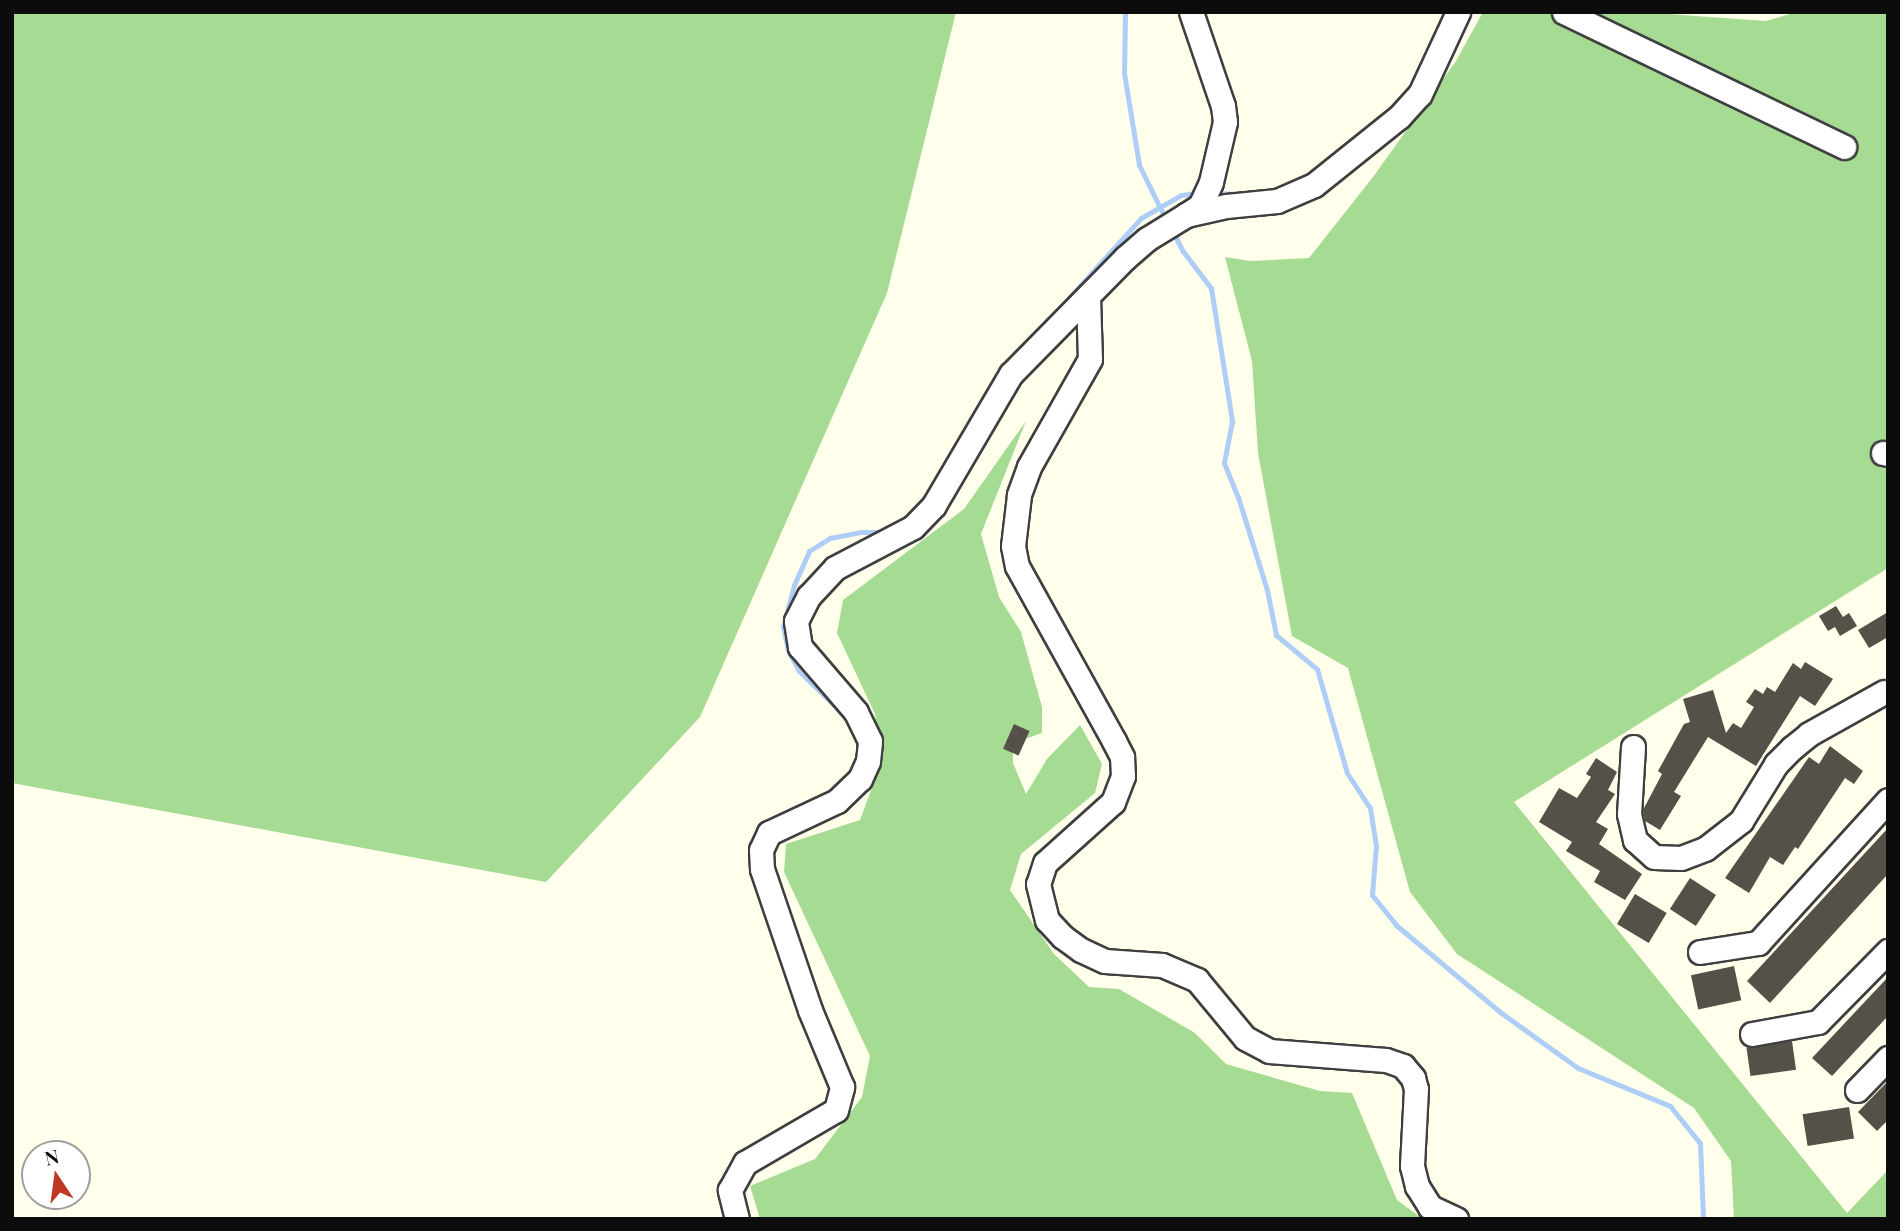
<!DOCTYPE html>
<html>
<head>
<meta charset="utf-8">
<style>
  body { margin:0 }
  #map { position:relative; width:1900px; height:1231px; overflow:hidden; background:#ffffeb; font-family:"Playfair Display",serif }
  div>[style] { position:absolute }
  .forest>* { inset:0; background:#a6db93 }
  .stream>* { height:5px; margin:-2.5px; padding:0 2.5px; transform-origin:2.5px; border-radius:2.5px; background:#aecef8 }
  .building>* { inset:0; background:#555048; transform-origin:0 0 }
  .roads { filter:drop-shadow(2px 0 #3f3f3f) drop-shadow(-2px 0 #3f3f3f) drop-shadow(0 2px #3f3f3f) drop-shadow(0 -2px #3f3f3f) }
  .minor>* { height:23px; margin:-11.5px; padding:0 11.5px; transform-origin:11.5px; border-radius:11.5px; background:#fff }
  span { translate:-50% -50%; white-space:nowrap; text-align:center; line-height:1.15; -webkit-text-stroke:7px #fff; paint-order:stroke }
  .frame { position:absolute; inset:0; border:14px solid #0c0c0c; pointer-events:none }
  .north { position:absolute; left:21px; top:1140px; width:70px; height:70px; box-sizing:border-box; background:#fff; border:2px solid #9e9e9e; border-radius:50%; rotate:347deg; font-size:19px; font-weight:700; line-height:28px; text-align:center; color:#0c0c0c }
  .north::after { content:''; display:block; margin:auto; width:24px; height:32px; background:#c03821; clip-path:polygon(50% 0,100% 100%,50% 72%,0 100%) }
</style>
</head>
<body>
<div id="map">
  <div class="forest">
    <i style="clip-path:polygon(12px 12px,956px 12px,887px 293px,700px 717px,546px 882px,12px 783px)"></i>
    <i style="clip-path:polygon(1483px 12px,1640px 12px,1766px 21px,1797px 12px,1888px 12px,1888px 568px,1514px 802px,1847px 1213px,1888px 1170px,1888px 1219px,1734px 1219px,1731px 1161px,1694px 1108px,1457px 954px,1410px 892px,1348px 668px,1292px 636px,1258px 453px,1252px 361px,1225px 257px,1250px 261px,1309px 258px,1373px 177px,1456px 61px)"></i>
    <i style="clip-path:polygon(1026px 421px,981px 534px,999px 597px,1021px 632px,1042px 707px,1042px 733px,1013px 743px,1013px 763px,1026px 794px,1047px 759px,1080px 725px,1102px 764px,1095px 793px,1021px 854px,1010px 890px,1054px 954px,1089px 987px,1119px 989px,1195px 1033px,1226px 1064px,1320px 1091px,1352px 1093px,1397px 1200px,1423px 1219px,760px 1219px,750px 1186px,815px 1159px,862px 1097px,870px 1056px,784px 872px,786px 844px,860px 820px,882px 761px,875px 714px,837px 633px,843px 600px,964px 509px)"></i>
  </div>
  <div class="stream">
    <i style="left:1125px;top:12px;width:61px;rotate:90.9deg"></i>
    <i style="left:1124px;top:73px;width:93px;rotate:80.7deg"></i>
    <i style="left:1139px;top:165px;width:64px;rotate:63.8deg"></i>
    <i style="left:1211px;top:193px;width:32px;rotate:2deg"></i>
    <i style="left:1172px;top:230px;width:22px;rotate:63deg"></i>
    <i style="left:1182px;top:250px;width:48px;rotate:52.7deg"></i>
    <i style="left:1211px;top:288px;width:135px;rotate:81deg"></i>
    <i style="left:1232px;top:421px;width:43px;rotate:100.8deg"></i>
    <i style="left:1224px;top:463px;width:37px;rotate:68deg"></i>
    <i style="left:1238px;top:497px;width:97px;rotate:72.7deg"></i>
    <i style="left:1267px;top:590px;width:46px;rotate:78.7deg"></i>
    <i style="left:1276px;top:635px;width:53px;rotate:39.7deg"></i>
    <i style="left:1317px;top:669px;width:108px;rotate:73.9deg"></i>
    <i style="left:1347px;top:773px;width:42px;rotate:56.7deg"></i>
    <i style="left:1370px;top:808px;width:38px;rotate:81deg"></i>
    <i style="left:1376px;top:846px;width:49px;rotate:94.7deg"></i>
    <i style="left:1372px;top:895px;width:38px;rotate:51deg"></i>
    <i style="left:1396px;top:925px;width:136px;rotate:39.9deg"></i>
    <i style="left:1500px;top:1012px;width:96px;rotate:35.7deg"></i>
    <i style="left:1578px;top:1068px;width:100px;rotate:22.4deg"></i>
    <i style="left:1670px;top:1106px;width:48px;rotate:51deg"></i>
    <i style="left:1700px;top:1143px;width:76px;rotate:87.7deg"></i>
    <i style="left:1059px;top:309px;width:122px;rotate:-48deg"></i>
    <i style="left:1141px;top:218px;width:46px;rotate:-29.9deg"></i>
    <i style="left:1181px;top:195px;width:17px;rotate:-7deg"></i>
    <i style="left:841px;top:712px;width:59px;rotate:-135.7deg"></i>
    <i style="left:799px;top:671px;width:24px;rotate:-118deg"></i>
    <i style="left:788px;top:650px;width:24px;rotate:-102deg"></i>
    <i style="left:783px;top:627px;width:43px;rotate:-75.3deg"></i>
    <i style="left:794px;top:585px;width:37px;rotate:-66deg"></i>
    <i style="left:809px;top:551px;width:25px;rotate:-32deg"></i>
    <i style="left:830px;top:538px;width:31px;rotate:-11deg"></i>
    <i style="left:860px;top:532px;width:25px"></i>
  </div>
  <div class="building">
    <i style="clip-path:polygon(1836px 606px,1843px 617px,1849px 613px,1857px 626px,1840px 636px,1835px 627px,1828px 631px,1819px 616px)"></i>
    <i style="clip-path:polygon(1888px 612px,1888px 637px,1869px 648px,1858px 630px)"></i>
    <i style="clip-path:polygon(1805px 662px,1833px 679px,1815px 706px,1800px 696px,1756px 766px,1708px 737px,1674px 792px,1681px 796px,1660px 830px,1645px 821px,1643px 810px,1662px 774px,1658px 771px,1684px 724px,1690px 722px,1683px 699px,1713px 690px,1726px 733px,1733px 723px,1741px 728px,1754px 707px,1746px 702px,1755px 689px,1763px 694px,1767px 687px,1775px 692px,1793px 663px,1801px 669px)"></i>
    <i style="left:1014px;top:724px;width:17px;height:27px;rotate:24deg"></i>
    <i style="clip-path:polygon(1830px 746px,1863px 771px,1854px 784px,1845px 778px,1798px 849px,1795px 847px,1783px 865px,1770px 857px,1749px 893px,1725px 878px,1809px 757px,1819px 764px)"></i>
    <i style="clip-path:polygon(1596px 758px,1617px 772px,1608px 790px,1615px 794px,1596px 822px,1608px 829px,1599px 844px,1642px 874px,1625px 900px,1594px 882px,1600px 871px,1566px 851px,1572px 842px,1539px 822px,1559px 788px,1577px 798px,1591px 777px,1586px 774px)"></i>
    <i style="clip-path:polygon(1888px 828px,1888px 874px,1770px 1003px,1747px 981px)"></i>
    <i style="left:1690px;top:878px;width:31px;height:37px;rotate:33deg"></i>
    <i style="left:1635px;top:894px;width:37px;height:35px;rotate:31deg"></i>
    <i style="left:1734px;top:966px;width:35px;height:44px;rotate:78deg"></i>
    <i style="clip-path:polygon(1888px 977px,1888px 1016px,1832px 1076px,1812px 1058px)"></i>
    <i style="left:1792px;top:1041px;width:29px;height:46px;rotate:82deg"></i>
    <i style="clip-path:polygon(1888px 1081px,1888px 1120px,1877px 1131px,1858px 1112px)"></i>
    <i style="left:1849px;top:1107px;width:32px;height:47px;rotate:81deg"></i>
  </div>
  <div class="roads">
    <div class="minor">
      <i style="left:1564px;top:12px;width:311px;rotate:25.7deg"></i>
      <i style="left:1186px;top:215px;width:17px;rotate:-33deg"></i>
      <i style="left:1200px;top:206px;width:26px;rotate:-65deg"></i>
      <i style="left:1211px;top:182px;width:62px;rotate:-76.9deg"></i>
      <i style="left:1225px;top:122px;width:16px;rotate:-97deg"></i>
      <i style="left:1223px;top:106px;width:99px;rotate:-108.8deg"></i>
      <i style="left:1088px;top:296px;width:63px;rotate:88.2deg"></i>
      <i style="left:1090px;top:359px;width:124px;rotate:119.5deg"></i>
      <i style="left:1029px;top:467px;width:30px;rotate:110deg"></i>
      <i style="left:1019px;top:495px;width:51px;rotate:96.7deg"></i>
      <i style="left:1013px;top:546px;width:20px;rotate:79deg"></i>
      <i style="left:1017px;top:566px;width:200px;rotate:61deg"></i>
      <i style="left:1114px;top:741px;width:18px;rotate:63deg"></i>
      <i style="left:1122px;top:757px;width:19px;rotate:87deg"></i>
      <i style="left:1123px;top:776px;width:28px;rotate:111deg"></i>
      <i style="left:1113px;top:802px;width:91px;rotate:138.1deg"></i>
      <i style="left:1045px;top:863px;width:22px;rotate:108deg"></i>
      <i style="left:1038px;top:884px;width:37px;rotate:76deg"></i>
      <i style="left:1047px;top:920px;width:23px;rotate:47deg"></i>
      <i style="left:1063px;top:937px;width:22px;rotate:36deg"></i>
      <i style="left:1081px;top:950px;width:26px;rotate:25deg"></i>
      <i style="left:1105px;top:961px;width:57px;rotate:4deg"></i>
      <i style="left:1162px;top:965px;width:38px;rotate:23deg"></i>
      <i style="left:1197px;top:980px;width:75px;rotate:50.4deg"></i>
      <i style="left:1245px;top:1038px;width:27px;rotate:28deg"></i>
      <i style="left:1269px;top:1051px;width:117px;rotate:4.4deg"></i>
      <i style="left:1386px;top:1060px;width:18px;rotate:19deg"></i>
      <i style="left:1403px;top:1066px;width:16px;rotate:50deg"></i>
      <i style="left:1413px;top:1078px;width:11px;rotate:75deg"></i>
      <i style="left:1416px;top:1089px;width:77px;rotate:93deg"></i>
      <i style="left:1412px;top:1166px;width:21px;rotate:76deg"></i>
      <i style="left:1417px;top:1186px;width:25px;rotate:58deg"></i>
      <i style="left:1430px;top:1207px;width:29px;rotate:25deg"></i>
      <i style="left:1883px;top:453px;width:5px;rotate:11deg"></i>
      <i style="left:1633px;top:747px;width:67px;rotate:93.4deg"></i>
      <i style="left:1629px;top:814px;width:27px;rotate:77deg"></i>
      <i style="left:1635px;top:840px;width:25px;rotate:42deg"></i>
      <i style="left:1654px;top:857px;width:27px;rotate:2deg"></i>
      <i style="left:1681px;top:858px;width:26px;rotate:-21deg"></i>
      <i style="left:1705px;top:849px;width:46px;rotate:-37.9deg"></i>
      <i style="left:1741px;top:821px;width:67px;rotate:-58.4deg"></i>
      <i style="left:1776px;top:764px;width:23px;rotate:-45deg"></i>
      <i style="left:1792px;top:748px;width:22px;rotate:-39deg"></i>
      <i style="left:1809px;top:734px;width:86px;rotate:-29.2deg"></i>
      <i style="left:1700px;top:952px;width:59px;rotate:-8.8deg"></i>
      <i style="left:1758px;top:943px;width:193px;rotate:-47.7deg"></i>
      <i style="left:1752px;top:1034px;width:67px;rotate:-10.3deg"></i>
      <i style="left:1818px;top:1022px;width:100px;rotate:-45.4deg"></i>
      <i style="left:1857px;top:1090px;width:45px;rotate:-45.9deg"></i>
      <i style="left:737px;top:1219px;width:30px;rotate:-104deg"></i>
      <i style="left:730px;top:1190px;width:31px;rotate:-61deg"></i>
      <i style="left:745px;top:1163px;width:105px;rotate:-30.2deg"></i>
      <i style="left:836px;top:1110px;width:24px;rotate:-75deg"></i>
      <i style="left:842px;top:1087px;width:83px;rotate:-112.6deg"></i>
      <i style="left:810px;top:1010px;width:149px;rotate:-108.8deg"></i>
      <i style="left:762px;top:869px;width:19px;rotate:-93deg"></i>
      <i style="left:761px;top:850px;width:19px;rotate:-65deg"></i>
      <i style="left:769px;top:833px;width:75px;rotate:-25.2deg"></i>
      <i style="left:837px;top:801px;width:32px;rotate:-44deg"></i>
      <i style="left:860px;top:779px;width:20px;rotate:-66deg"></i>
      <i style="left:868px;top:761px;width:20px;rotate:-84deg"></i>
      <i style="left:870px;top:741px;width:32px;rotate:-116deg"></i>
      <i style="left:856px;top:712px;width:86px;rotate:-130.7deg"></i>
      <i style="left:800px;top:647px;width:26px;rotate:-99deg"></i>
      <i style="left:796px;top:621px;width:28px;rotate:-63deg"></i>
      <i style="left:809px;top:596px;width:38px;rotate:-47deg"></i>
      <i style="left:835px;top:568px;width:88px;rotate:-27.7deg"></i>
      <i style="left:913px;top:527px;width:30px;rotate:-46deg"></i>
      <i style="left:934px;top:505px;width:152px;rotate:-59.6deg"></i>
      <i style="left:1011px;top:374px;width:163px;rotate:-45.5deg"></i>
      <i style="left:1125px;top:258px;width:29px;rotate:-41deg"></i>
      <i style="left:1147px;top:239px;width:46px;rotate:-31.6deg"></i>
      <i style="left:1186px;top:215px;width:41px;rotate:-12.7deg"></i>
      <i style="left:1226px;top:206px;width:51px;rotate:-5.6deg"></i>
      <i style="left:1277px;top:201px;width:40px;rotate:-23.4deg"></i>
      <i style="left:1314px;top:185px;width:109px;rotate:-38.7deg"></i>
      <i style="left:1399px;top:117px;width:31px;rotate:-48deg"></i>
      <i style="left:1420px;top:94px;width:90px;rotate:-65.1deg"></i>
    </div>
  </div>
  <div class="frame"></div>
  <div class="north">N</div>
</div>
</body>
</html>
